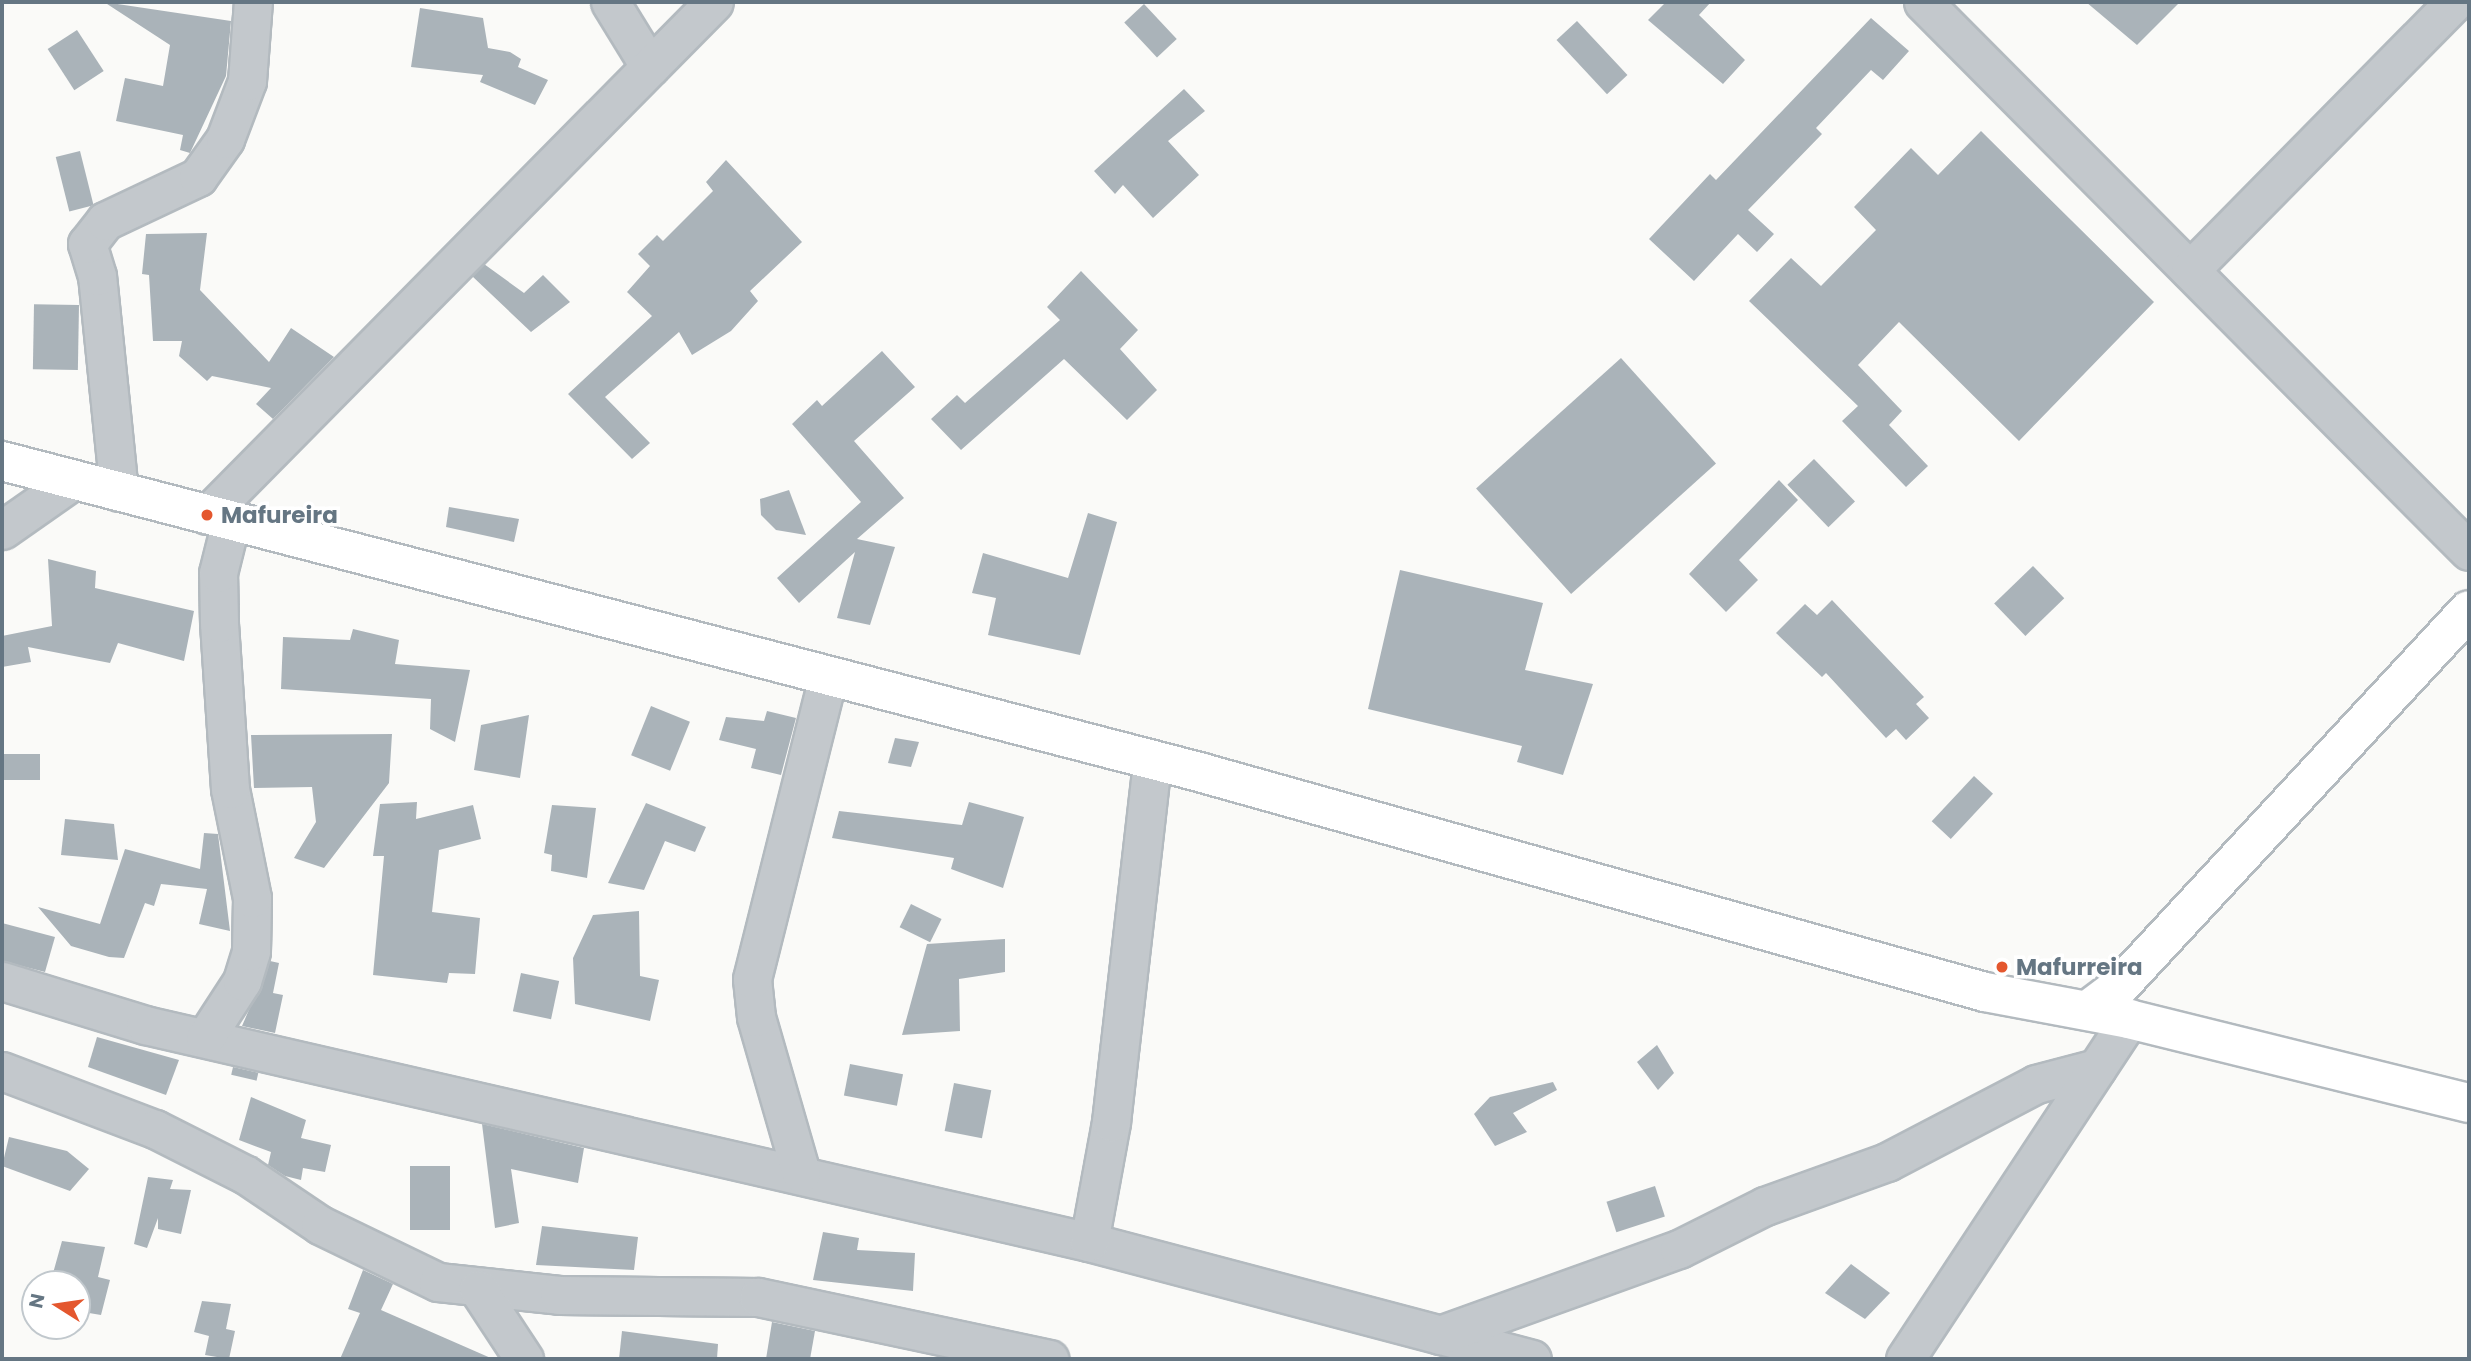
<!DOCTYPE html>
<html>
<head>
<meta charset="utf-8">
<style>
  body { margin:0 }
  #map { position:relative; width:2471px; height:1361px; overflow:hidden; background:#fafaf8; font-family:Poppins,sans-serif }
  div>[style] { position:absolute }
  .building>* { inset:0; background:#aab3b9; transform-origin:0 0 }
  .roads { filter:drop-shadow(2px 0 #b3babf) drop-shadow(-2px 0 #b3babf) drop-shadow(0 2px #b3babf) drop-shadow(0 -2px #b3babf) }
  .street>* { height:37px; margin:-18.5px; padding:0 18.5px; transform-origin:18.5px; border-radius:18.5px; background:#c3c8cc }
  .secondary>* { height:38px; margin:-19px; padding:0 19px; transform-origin:19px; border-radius:19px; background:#fff }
  .dots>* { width:19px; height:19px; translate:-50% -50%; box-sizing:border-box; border:4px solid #fff; border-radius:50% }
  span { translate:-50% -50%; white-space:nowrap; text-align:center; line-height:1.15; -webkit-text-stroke:7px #fff; paint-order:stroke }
  .poi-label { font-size:23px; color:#657683; font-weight:700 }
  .left { translate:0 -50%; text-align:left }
  .frame { position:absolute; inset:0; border:4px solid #657683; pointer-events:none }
  .north { position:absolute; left:21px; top:1270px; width:70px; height:70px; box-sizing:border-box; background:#fff; border:2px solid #c1c8cd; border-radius:50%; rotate:282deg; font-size:19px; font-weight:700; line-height:28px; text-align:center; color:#657683 }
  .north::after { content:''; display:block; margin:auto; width:24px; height:32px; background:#e4572e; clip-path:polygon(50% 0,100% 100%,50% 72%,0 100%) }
</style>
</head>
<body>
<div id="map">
  <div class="building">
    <i style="clip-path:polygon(104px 2px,231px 21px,226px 76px,190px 153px,180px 150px,183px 135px,116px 121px,125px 78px,163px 86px,170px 45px)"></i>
    <i style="clip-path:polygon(1666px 2px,1711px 2px,1699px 15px,1745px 60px,1723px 84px,1648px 20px)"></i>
    <i style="clip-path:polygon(2086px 2px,2180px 2px,2137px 45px)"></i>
    <i style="left:1144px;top:4px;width:48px;height:27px;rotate:47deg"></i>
    <i style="clip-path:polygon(420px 8px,483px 18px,488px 48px,510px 52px,521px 59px,518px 67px,548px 80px,535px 105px,480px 82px,483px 75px,411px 67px)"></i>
    <i style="clip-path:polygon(1871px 18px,1909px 51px,1883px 80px,1871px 70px,1816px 128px,1822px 134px,1748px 210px,1774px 234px,1757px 252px,1738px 234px,1694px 281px,1649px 239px,1710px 174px,1716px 180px)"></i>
    <i style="left:1577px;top:21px;width:74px;height:28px;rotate:47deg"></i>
    <i style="left:77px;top:30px;width:49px;height:35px;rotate:57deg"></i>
    <i style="clip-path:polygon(1184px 89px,1205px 111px,1168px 141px,1199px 175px,1153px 218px,1123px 185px,1115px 194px,1094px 171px)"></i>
    <i style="clip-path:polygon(1981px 131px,2154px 302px,2019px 441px,1899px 322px,1858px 365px,1902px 411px,1889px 425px,1928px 466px,1906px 487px,1842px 421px,1858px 406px,1749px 301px,1791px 258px,1821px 286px,1876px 230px,1854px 207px,1911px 148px,1938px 175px)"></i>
    <i style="left:80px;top:151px;width:56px;height:25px;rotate:76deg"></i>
    <i style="clip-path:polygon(726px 160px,802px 242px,750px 291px,758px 301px,731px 331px,692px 355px,679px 332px,605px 397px,650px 443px,632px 459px,568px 394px,652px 316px,627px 292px,650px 266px,638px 254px,657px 235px,663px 241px,713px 191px,706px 182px)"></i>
    <i style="clip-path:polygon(207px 233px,200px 290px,269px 362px,291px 328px,334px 357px,273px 419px,256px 404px,271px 388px,212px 376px,207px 381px,179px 356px,182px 341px,153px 341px,149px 275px,142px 274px,146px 234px)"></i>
    <i style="clip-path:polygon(484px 264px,524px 293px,543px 275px,570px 302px,531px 332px,472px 276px)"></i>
    <i style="clip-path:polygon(1081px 271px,1138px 330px,1120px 349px,1157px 390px,1127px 420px,1064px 359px,961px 450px,931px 419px,957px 395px,965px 403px,1060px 320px,1047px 307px)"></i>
    <i style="left:79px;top:305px;width:65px;height:45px;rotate:91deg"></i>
    <i style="clip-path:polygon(882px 351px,915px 387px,854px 441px,904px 498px,857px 539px,895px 547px,870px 625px,837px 618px,855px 552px,799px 603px,777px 578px,861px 502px,792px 424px,817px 400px,822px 406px)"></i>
    <i style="left:1621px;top:358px;width:142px;height:195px;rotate:48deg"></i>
    <i style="left:1814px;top:459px;width:59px;height:37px;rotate:46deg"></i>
    <i style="clip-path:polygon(1779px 480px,1798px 500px,1739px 560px,1758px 580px,1726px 612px,1689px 574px)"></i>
    <i style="clip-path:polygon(789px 490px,806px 535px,776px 530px,761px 515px,760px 499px)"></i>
    <i style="clip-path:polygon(449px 507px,519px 519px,514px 542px,446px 527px)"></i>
    <i style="clip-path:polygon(1088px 513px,1117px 522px,1080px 655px,988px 635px,996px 598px,972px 593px,983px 553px,1068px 578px)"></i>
    <i style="clip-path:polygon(48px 559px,96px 571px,95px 588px,194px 611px,184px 661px,118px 643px,110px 663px,28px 647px,31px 662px,2px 667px,2px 636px,52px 626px)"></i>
    <i style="left:2033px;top:566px;width:45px;height:54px;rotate:46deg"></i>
    <i style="clip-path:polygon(1400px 570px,1543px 603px,1525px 670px,1593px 684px,1563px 775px,1517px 762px,1522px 746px,1368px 709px)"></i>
    <i style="clip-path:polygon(1832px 600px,1924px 697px,1916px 704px,1929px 718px,1906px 740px,1896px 729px,1886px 738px,1826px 673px,1822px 677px,1776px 633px,1805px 604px,1817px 615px)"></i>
    <i style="clip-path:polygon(353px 629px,399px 640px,395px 664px,470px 670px,455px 742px,430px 729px,431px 699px,281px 689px,283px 637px,350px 640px)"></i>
    <i style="left:651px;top:706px;width:42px;height:53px;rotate:22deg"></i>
    <i style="clip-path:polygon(767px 711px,796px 718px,781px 775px,751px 768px,756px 749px,719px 740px,726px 717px,764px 721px)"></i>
    <i style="clip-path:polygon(529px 715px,520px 778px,474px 770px,481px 725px)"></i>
    <i style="clip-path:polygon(392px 734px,389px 783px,324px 868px,294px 858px,316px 822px,312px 787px,254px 788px,251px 735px)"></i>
    <i style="clip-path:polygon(895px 738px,919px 742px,911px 767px,888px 763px)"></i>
    <i style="left:2px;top:754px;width:38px;height:26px"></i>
    <i style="left:1974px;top:776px;width:26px;height:62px;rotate:43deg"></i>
    <i style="clip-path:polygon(417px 802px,416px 819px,473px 805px,481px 839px,439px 850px,432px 912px,480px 918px,475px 974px,449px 973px,447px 983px,373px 975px,384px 856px,373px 856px,380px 804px)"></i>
    <i style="clip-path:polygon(969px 802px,1024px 817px,1003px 888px,951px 869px,954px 858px,832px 838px,839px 811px,962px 825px)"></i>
    <i style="clip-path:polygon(646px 803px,706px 827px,695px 852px,665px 841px,644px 890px,608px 883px)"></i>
    <i style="clip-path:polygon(552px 805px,596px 808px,587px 878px,551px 871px,552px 855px,544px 853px)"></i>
    <i style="clip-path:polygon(65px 819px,114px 824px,118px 860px,61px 855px)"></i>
    <i style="clip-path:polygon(204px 833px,218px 834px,230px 931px,199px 924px,207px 889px,161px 884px,154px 906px,145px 903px,124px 958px,109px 957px,71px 946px,38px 907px,100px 924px,125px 849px,200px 869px)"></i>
    <i style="left:911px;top:904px;width:34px;height:26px;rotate:26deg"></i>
    <i style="clip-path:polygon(639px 911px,640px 976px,659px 980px,650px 1021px,575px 1004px,573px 958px,593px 915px)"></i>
    <i style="clip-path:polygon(2px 923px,55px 937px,45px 972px,2px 961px)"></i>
    <i style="clip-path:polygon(1005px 939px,1005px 972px,959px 979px,960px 1031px,902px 1035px,927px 944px)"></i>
    <i style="clip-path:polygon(270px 961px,279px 963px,273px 993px,283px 995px,275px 1033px,242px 1026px)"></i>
    <i style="left:521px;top:973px;width:39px;height:39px;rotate:12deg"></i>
    <i style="clip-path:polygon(97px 1037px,179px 1060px,166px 1095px,88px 1067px)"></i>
    <i style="clip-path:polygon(1657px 1045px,1674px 1073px,1658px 1090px,1637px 1062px)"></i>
    <i style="left:850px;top:1064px;width:54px;height:32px;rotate:11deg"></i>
    <i style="left:233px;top:1067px;width:26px;height:8px;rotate:13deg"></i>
    <i style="clip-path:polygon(1553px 1082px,1557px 1090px,1513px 1113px,1527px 1132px,1495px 1146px,1474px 1114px,1490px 1097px)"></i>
    <i style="left:954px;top:1083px;width:38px;height:49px;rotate:11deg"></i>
    <i style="clip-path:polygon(251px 1097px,306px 1120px,301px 1138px,331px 1145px,325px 1172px,303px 1168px,301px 1180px,285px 1176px,268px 1165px,271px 1152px,239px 1140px)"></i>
    <i style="clip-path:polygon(482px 1124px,584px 1148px,578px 1183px,511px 1169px,519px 1223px,495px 1228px)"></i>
    <i style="clip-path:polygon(9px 1137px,67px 1151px,89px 1169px,70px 1191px,2px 1166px)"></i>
    <i style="left:410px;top:1166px;width:40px;height:64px"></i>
    <i style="clip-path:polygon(148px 1177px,173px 1180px,170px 1189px,191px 1190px,181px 1234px,158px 1229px,158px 1218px,147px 1248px,134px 1244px)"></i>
    <i style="left:1655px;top:1186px;width:32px;height:51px;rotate:72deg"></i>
    <i style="clip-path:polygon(542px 1226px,638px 1237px,634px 1270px,536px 1265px)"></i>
    <i style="clip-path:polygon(823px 1232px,859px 1238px,857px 1250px,915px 1253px,913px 1291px,813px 1280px)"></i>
    <i style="clip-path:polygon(62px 1241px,105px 1247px,98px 1277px,110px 1280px,101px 1315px,77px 1311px,77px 1284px,50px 1284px)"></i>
    <i style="clip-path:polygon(1851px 1264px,1890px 1293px,1865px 1319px,1825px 1293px)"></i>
    <i style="clip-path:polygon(363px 1270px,393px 1284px,381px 1310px,493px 1359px,340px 1359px,360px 1313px,348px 1309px)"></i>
    <i style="clip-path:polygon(202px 1301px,231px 1304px,226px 1329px,235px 1331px,229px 1359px,205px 1355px,209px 1336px,194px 1332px)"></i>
    <i style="clip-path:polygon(772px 1322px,815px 1331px,810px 1359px,766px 1359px)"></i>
    <i style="clip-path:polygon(622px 1331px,718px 1344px,717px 1359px,619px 1359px)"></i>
  </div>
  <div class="roads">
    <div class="street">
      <i style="left:610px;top:2px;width:76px;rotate:58.4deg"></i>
      <i style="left:1923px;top:2px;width:774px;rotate:45.16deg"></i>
      <i style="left:2190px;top:270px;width:376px;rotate:-45.4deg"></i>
      <i style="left:119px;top:492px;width:217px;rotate:-95.8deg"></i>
      <i style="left:97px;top:276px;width:34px;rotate:-107deg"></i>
      <i style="left:87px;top:244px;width:29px;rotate:-52deg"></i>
      <i style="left:105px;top:221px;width:103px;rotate:-25.3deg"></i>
      <i style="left:198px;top:177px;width:47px;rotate:-54.6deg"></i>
      <i style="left:225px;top:139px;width:62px;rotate:-69.2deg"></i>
      <i style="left:247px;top:81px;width:79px;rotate:-85.7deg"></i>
      <i style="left:207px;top:515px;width:721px;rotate:-45.34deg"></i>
      <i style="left:2px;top:530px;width:85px;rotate:-35deg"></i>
      <i style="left:2px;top:981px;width:150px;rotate:17.1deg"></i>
      <i style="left:145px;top:1025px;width:969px;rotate:12.95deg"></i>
      <i style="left:1089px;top:1242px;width:458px;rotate:14.8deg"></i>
      <i style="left:205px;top:1038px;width:68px;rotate:-57deg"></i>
      <i style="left:242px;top:981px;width:31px;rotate:-73deg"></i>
      <i style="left:251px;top:951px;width:53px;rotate:-88.9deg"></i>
      <i style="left:252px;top:898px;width:111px;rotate:-101.4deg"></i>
      <i style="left:230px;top:789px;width:166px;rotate:-93.8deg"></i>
      <i style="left:219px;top:623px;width:50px;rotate:-91.1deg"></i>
      <i style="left:218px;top:573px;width:54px;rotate:-76deg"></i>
      <i style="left:2px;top:1071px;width:164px;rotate:20.8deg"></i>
      <i style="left:155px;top:1129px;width:102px;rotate:26.8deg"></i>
      <i style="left:246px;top:1175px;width:89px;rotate:34deg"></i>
      <i style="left:320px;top:1225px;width:131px;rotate:25.8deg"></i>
      <i style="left:438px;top:1282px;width:122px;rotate:6.1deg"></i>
      <i style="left:559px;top:1295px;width:199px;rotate:0.6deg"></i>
      <i style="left:758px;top:1297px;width:298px;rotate:12deg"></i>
      <i style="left:801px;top:1173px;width:162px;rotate:-106.1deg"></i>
      <i style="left:756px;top:1017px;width:38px;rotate:-96deg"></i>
      <i style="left:752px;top:979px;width:312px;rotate:-75.9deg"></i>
      <i style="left:1089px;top:1242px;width:122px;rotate:-79.6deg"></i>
      <i style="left:1111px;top:1122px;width:364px;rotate:-83.5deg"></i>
      <i style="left:478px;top:1289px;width:84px;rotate:56.7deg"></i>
      <i style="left:1440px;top:1335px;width:254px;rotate:-19.8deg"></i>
      <i style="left:1679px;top:1249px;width:96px;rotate:-26.6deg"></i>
      <i style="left:1765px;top:1206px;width:130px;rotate:-19.8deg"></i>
      <i style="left:1887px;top:1162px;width:168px;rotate:-27.6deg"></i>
      <i style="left:2036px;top:1084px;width:63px;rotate:-14.7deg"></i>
      <i style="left:1905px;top:1359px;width:407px;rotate:-56.6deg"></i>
    </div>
    <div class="secondary">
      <i style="left:2px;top:461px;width:1237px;rotate:14.56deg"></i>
      <i style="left:1199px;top:772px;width:816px;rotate:15.64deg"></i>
      <i style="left:1985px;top:992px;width:147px;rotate:10.6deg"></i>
      <i style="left:2129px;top:1019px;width:350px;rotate:13.9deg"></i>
      <i style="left:2088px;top:1010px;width:39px;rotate:-37deg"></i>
      <i style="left:2119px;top:987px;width:514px;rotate:-47.13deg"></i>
    </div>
  </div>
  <div class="dots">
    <i style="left:207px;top:515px;background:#e4572e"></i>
    <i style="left:2002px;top:967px;background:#e4572e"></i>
  </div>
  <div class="poi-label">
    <span class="left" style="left:221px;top:515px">Mafureira</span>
    <span class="left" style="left:2016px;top:967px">Mafurreira</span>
  </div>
  <div class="frame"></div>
  <div class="north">N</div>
</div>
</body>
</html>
